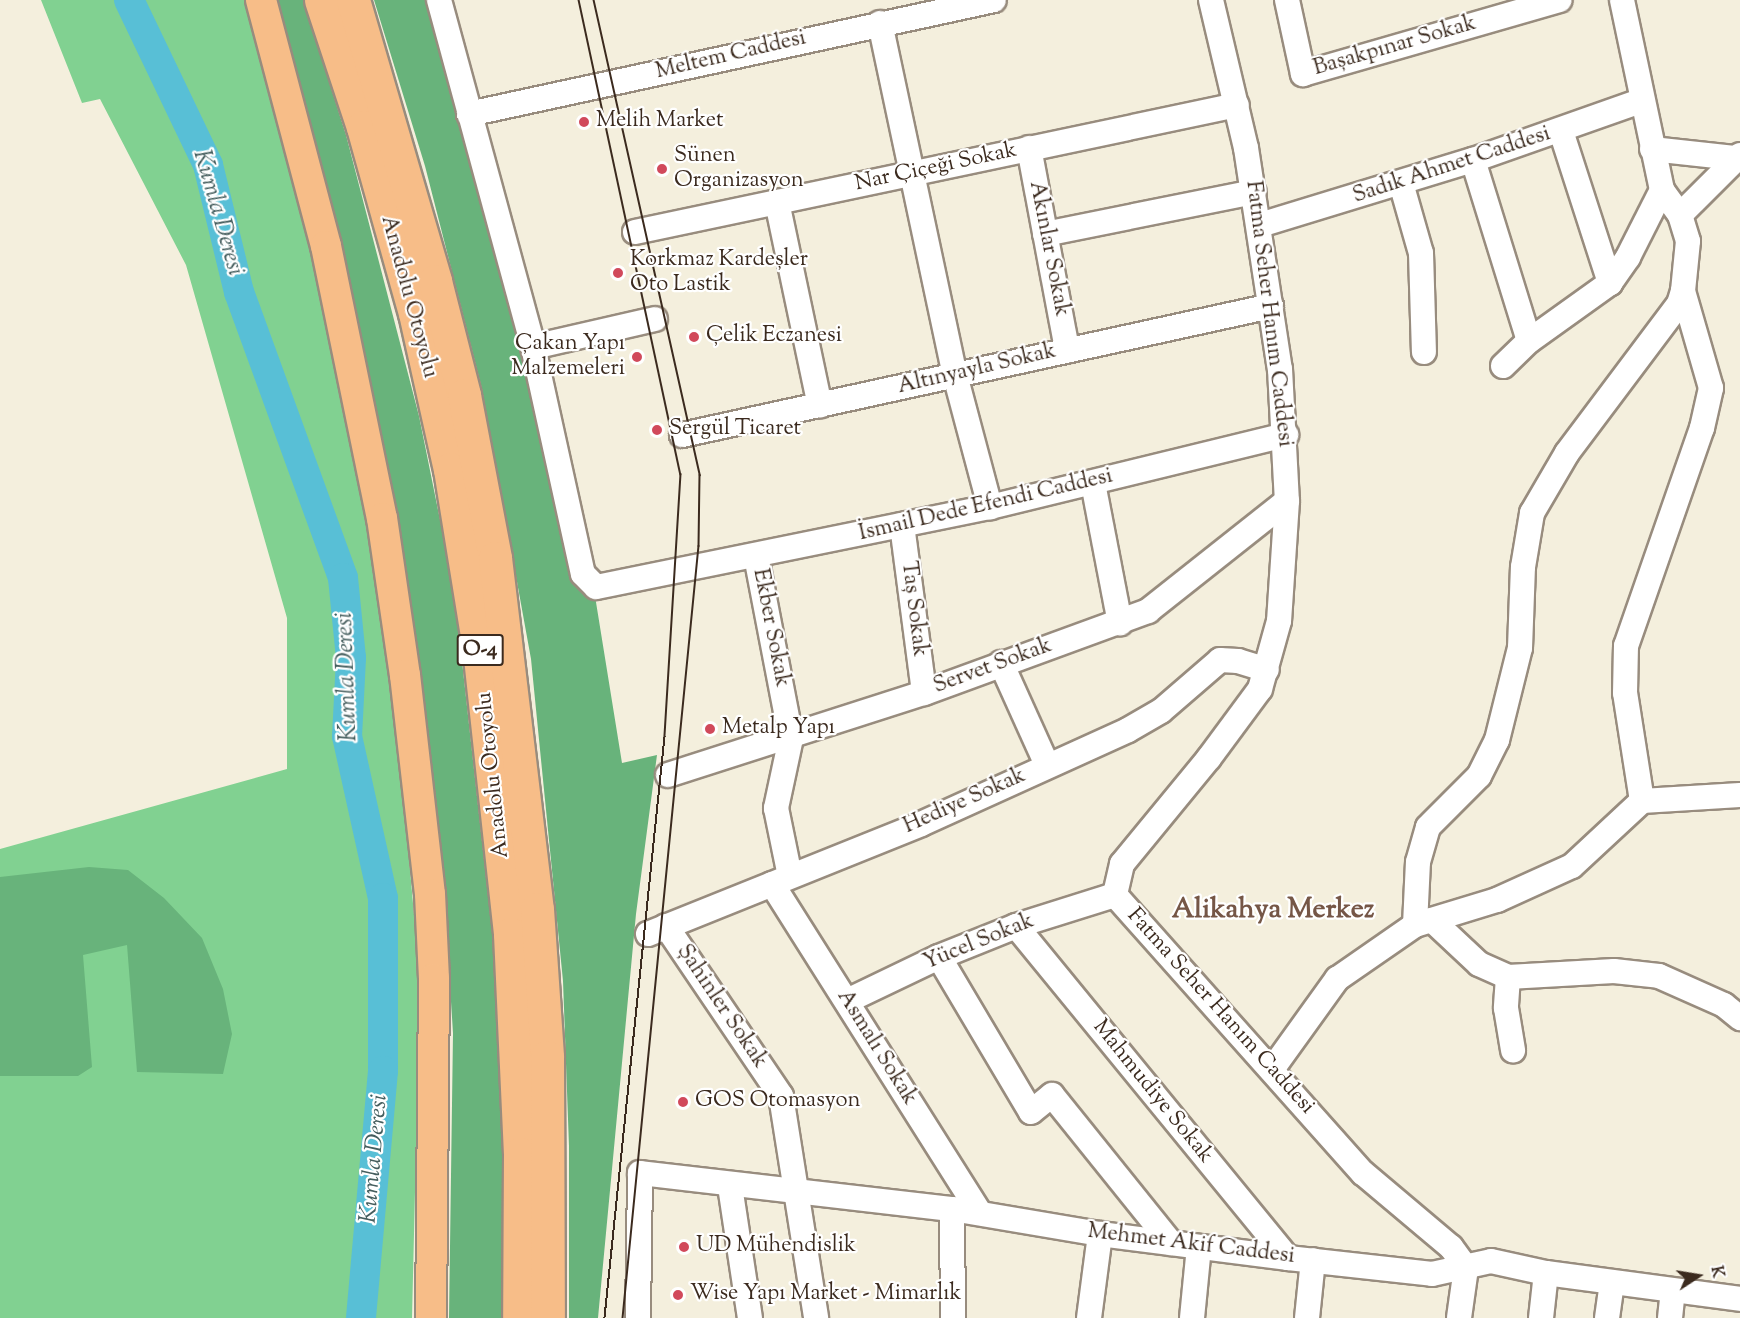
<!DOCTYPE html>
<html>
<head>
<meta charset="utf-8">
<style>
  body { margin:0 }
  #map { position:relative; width:1740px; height:1318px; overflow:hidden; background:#f4efdd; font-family:"Sorts Mill Goudy",serif }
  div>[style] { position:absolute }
  .green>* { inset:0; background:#81d191 }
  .forest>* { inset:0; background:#68b37b }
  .river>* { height:30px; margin:-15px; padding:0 15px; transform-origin:15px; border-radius:15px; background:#58bfd6 }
  .roads { filter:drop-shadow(2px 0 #988c7e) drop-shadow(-2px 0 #988c7e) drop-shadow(0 2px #988c7e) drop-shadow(0 -2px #988c7e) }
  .minor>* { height:24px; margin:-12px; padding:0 12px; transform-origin:12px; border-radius:12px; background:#fff }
  .major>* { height:30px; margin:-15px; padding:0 15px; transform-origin:15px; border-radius:15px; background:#f7bd88 }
  .highway>* { height:33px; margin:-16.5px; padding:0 16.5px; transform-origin:16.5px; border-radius:16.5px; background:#f7bd88 }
  .tram>* { height:1.5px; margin:-0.75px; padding:0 0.75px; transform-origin:0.75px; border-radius:0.75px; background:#3b2a1e }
  .dots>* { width:16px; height:16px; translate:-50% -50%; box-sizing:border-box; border:3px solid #fff; border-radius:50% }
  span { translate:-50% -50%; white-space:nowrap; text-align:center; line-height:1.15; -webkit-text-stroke:4.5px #fff; paint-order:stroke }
  .shield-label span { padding:2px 4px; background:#fff; border:2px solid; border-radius:4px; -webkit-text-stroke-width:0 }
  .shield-label { font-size:21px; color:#3b2a1e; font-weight:700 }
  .street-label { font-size:22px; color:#3b2a1e }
  .poi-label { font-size:22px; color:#3b2a1e }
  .left { translate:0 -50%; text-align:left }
  .right { translate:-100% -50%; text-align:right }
  .water-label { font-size:24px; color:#455e5e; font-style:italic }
  .district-label { font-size:28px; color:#755646; font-weight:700 }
  .north { position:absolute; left:1668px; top:1246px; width:60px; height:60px; -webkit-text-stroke:4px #fff; paint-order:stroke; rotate:78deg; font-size:16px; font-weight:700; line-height:24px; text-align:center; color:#3b2a1e }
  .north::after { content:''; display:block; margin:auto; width:21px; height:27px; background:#3b2a1e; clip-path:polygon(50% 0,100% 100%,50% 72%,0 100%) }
</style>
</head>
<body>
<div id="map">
  <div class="green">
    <i style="clip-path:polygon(41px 0,248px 0,298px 179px,347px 414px,393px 678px,420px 982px,412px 1318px,0 1318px,0 849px,287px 769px,287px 618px,186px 265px,100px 99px,82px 103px)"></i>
  </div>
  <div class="forest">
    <i style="clip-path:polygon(273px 0,303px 0,346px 135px,419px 416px,454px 589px,492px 932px,502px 1077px,502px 1318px,449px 1318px,453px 1033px,444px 892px)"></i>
    <i style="clip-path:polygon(374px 0,431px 0,595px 596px,622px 763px,657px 755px,636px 914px,598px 1318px,569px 1318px,569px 1146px,563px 981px,531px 659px,482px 389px,425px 166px)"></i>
    <i style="clip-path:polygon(89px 867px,128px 870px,164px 898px,202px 938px,223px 989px,232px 1034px,223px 1074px,137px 1072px,127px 945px,83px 955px,92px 1067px,78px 1076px,0 1076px,0 877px)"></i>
  </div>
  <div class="river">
    <i style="left:129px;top:0;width:183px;rotate:64.4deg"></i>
    <i style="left:208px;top:165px;width:131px;rotate:76.3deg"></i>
    <i style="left:239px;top:292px;width:304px;rotate:70deg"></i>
    <i style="left:343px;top:578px;width:80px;rotate:84.3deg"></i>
    <i style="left:351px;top:658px;width:78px;rotate:92.9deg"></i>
    <i style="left:347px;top:736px;width:166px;rotate:77.5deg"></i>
    <i style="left:383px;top:898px;width:173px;rotate:90deg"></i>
    <i style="left:383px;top:1071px;width:248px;rotate:95.1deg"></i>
  </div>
  <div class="roads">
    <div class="minor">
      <i style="left:439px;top:0;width:360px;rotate:74.8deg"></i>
      <i style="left:533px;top:347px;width:232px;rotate:77.6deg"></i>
      <i style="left:583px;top:574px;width:18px;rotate:45deg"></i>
      <i style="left:596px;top:587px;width:402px;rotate:-11.5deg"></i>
      <i style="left:990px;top:507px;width:305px;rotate:-13.7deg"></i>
      <i style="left:1211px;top:0;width:152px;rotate:76.7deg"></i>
      <i style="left:1246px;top:148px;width:224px;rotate:81.3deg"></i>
      <i style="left:1280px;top:369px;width:132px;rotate:87deg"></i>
      <i style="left:1287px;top:501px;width:120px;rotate:93.8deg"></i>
      <i style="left:1279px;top:621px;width:71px;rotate:105.6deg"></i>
      <i style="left:1260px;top:689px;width:86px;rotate:126.5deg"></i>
      <i style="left:1209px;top:758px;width:137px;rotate:129.4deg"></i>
      <i style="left:1122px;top:864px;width:32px;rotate:103deg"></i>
      <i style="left:1115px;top:895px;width:373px;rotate:48.3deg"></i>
      <i style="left:1363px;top:1173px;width:115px;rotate:40.1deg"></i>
      <i style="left:1451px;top:1247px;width:26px;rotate:54deg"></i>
      <i style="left:1466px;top:1268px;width:50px;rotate:98deg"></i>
      <i style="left:1287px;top:0;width:76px;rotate:77.8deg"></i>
      <i style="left:1303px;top:74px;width:267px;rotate:-16.1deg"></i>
      <i style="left:880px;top:23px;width:360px;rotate:78deg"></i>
      <i style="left:955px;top:375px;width:137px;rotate:75.1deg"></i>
      <i style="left:469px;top:114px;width:537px;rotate:-12.25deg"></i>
      <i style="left:1561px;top:131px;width:160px;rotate:72.1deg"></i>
      <i style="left:1029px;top:148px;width:206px;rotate:79.3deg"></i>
      <i style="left:1652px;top:149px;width:83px;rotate:6.2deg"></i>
      <i style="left:1473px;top:160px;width:189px;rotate:72.8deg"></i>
      <i style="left:1401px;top:183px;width:73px;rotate:74.1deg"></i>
      <i style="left:1421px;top:253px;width:99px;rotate:88.3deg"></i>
      <i style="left:777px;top:202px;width:208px;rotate:78.1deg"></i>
      <i style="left:1680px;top:215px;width:85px;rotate:-45deg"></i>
      <i style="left:1260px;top:225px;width:223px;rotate:-17deg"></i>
      <i style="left:1473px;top:160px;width:178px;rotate:-19.4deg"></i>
      <i style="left:635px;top:232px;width:615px;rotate:-11.91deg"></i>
      <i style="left:1045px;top:234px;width:213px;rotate:-11.4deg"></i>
      <i style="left:533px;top:347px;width:125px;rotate:-12.9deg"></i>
      <i style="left:1503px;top:366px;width:36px;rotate:-44deg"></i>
      <i style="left:1529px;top:341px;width:100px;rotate:-35.6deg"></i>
      <i style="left:1610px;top:283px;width:32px;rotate:-55deg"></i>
      <i style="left:1628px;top:257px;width:75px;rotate:-63.1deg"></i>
      <i style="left:682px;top:435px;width:603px;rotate:-12.35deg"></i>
      <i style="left:1093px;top:483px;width:143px;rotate:79.1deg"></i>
      <i style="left:902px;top:525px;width:169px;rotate:82.5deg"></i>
      <i style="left:756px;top:556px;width:185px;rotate:79.1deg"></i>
      <i style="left:791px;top:738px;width:72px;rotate:102.1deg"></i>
      <i style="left:776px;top:808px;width:69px;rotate:78.4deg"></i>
      <i style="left:1001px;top:663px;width:112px;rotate:65.7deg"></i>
      <i style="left:668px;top:775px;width:269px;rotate:-17.8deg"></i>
      <i style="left:924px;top:693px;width:239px;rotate:-20.1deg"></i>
      <i style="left:1148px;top:611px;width:177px;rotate:-38.4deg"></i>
      <i style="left:1642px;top:801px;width:109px;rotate:-98.9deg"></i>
      <i style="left:1625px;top:693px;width:47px;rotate:-88.8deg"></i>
      <i style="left:1626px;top:646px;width:231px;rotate:-70.8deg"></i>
      <i style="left:1702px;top:428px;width:41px;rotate:-77.3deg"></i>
      <i style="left:1711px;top:388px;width:101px;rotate:-106.1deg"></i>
      <i style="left:772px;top:884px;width:389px;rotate:57.7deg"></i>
      <i style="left:1432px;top:920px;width:64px;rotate:43.1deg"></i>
      <i style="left:1479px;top:964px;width:32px;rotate:24deg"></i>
      <i style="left:1508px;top:977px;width:106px;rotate:-3.2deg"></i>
      <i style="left:1614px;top:971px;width:45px;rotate:6.3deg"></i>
      <i style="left:1659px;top:976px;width:71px;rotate:24deg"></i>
      <i style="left:1724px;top:1005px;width:21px;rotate:39deg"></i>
      <i style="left:1415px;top:925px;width:63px;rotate:-87.3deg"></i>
      <i style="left:1418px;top:862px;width:36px;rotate:-74deg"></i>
      <i style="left:1428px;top:827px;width:72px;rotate:-45deg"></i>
      <i style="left:1479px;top:776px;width:40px;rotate:-63.4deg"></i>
      <i style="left:1497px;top:740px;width:95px;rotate:-76deg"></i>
      <i style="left:1520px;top:648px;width:81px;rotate:-87.9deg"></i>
      <i style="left:1523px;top:567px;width:55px;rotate:-80.5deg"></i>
      <i style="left:1532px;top:513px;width:69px;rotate:-59.7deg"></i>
      <i style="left:1567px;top:453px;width:186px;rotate:-53.1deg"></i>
      <i style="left:1679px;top:304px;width:14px;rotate:-73deg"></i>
      <i style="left:1683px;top:291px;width:50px;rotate:-84.3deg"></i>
      <i style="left:1688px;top:241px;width:27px;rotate:-107deg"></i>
      <i style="left:1680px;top:215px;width:31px;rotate:-126deg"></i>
      <i style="left:1662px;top:190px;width:194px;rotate:-101.9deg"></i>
      <i style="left:666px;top:926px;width:205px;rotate:55.9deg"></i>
      <i style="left:781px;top:1096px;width:225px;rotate:81deg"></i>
      <i style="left:1016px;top:926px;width:429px;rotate:50.7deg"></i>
      <i style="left:648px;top:934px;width:294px;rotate:-21.9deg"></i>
      <i style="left:921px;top:824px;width:227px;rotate:-24.4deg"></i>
      <i style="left:1128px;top:730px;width:38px;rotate:-30deg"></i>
      <i style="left:1161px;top:711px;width:78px;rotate:-40.8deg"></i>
      <i style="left:1220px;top:660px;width:18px;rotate:3deg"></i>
      <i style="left:1238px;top:661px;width:30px;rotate:17deg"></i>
      <i style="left:939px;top:957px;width:180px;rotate:59.3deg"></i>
      <i style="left:1031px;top:1112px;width:27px;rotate:-39deg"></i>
      <i style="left:1052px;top:1095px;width:190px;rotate:51.2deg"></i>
      <i style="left:1508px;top:977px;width:31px;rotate:94deg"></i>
      <i style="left:1506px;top:1008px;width:43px;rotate:80.5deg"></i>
      <i style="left:847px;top:1001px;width:102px;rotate:-25.6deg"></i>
      <i style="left:939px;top:957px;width:83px;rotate:-21.9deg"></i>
      <i style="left:1016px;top:926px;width:104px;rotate:-17.4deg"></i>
      <i style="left:1273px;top:1068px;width:110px;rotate:-54.3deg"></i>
      <i style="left:1337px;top:979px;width:95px;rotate:-34.7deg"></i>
      <i style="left:1415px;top:925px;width:86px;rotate:-17deg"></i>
      <i style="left:1497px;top:900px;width:82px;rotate:-24.4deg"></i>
      <i style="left:1572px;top:866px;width:96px;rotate:-42.9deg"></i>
      <i style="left:1642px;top:801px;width:98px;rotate:-3.5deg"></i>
      <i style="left:730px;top:1186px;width:134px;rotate:81.4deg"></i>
      <i style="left:952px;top:1209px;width:109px;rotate:89.5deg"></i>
      <i style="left:638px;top:1318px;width:145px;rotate:-89.2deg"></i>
      <i style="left:640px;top:1173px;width:314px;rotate:6.6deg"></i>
      <i style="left:952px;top:1209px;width:150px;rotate:9.6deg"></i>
      <i style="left:1100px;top:1234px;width:190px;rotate:7.3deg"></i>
      <i style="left:1288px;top:1258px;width:145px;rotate:6.3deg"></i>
      <i style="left:1432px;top:1274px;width:60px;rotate:-12.4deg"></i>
      <i style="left:1491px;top:1261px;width:56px;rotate:12.3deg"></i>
      <i style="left:1546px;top:1273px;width:196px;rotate:7.6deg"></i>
      <i style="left:1089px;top:1318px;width:85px;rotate:-82.5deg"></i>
      <i style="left:1192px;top:1318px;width:71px;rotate:-84.4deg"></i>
      <i style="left:1307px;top:1318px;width:58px;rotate:-84.1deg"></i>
      <i style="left:1541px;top:1318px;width:45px;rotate:-83.7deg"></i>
      <i style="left:1607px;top:1318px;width:36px;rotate:-82deg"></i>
      <i style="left:1670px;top:1318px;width:27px;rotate:-84deg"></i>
    </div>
    <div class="major">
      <i style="left:261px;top:0;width:254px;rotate:75.2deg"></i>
      <i style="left:326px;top:246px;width:278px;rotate:78.4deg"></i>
      <i style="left:382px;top:518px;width:159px;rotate:81.7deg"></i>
      <i style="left:405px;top:675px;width:220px;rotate:83.5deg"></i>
      <i style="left:430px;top:894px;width:85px;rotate:87.3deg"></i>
      <i style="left:434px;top:979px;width:339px;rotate:90.5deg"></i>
    </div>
    <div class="highway">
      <i style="left:321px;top:0;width:134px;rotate:71.7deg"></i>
      <i style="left:363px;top:127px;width:193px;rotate:74.4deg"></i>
      <i style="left:415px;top:313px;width:160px;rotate:77.4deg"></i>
      <i style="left:450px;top:469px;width:181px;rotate:80.8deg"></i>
      <i style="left:479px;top:648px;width:288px;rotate:83.8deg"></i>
      <i style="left:510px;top:934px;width:220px;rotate:87.4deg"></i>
      <i style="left:520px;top:1154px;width:164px;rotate:90.3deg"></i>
      <i style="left:353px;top:0;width:293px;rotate:73.7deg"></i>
      <i style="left:435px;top:281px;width:118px;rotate:75.7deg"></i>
      <i style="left:464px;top:395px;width:166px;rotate:79.2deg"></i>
      <i style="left:495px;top:558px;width:354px;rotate:83.2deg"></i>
      <i style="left:537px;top:909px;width:148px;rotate:86.1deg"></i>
      <i style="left:547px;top:1057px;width:261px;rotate:89.8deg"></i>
    </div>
  </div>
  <div class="tram">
    <i style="left:579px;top:0;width:485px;rotate:77.9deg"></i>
    <i style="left:681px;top:474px;width:263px;rotate:93.5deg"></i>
    <i style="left:665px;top:737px;width:584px;rotate:95.9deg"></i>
    <i style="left:594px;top:0;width:487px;rotate:77.4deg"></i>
    <i style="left:700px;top:475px;width:71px;rotate:90.8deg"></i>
    <i style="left:699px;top:546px;width:776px;rotate:95.62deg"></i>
  </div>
  <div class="dots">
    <i style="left:584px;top:122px;background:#d1495b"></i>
    <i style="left:662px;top:169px;background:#d1495b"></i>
    <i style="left:618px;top:273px;background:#d1495b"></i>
    <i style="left:694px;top:337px;background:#d1495b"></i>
    <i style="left:637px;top:357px;background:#d1495b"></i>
    <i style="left:657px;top:430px;background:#d1495b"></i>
    <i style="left:710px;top:729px;background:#d1495b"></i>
    <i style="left:683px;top:1102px;background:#d1495b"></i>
    <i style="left:684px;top:1247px;background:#d1495b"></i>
    <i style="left:678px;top:1295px;background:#d1495b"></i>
  </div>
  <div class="shield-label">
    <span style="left:480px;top:650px">O-4</span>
  </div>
  <div class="street-label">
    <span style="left:1395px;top:47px;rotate:-16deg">Başakpınar Sokak</span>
    <span style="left:731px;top:56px;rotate:-13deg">Meltem Caddesi</span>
    <span style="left:1452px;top:166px;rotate:-18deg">Sadık Ahmet Caddesi</span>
    <span style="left:936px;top:168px;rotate:-12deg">Nar Çiçeği Sokak</span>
    <span style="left:1048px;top:249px;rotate:79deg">Akınlar Sokak</span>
    <span style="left:408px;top:297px;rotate:75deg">Anadolu Otoyolu</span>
    <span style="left:1268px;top:314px;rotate:83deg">Fatma Seher Hanım Caddesi</span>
    <span style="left:977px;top:370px;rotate:-13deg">Altınyayla Sokak</span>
    <span style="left:986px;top:506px;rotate:-13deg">İsmail Dede Efendi Caddesi</span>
    <span style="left:913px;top:609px;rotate:83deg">Taş Sokak</span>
    <span style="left:770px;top:628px;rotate:79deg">Ekber Sokak</span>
    <span style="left:993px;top:667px;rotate:-20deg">Servet Sokak</span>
    <span style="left:494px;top:775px;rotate:-96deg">Anadolu Otoyolu</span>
    <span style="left:965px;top:802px;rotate:-24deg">Hediye Sokak</span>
    <span style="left:979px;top:943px;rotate:-22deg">Yücel Sokak</span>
    <span style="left:721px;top:1007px;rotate:56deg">Şahinler Sokak</span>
    <span style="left:1220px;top:1012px;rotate:48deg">Fatma Seher Hanım Caddesi</span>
    <span style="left:876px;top:1048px;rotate:58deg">Asmalı Sokak</span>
    <span style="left:1152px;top:1092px;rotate:51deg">Mahmudiye Sokak</span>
    <span style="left:1191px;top:1245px;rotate:7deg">Mehmet Akif Caddesi</span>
  </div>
  <div class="poi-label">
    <span class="left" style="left:596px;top:122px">Melih Market</span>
    <span class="left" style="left:674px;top:169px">Sünen<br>Organizasyon</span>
    <span class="left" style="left:630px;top:273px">Korkmaz Kardeşler<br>Oto Lastik</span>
    <span class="left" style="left:706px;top:337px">Çelik Eczanesi</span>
    <span class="right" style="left:625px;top:357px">Çakan Yapı<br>Malzemeleri</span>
    <span class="left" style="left:669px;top:430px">Sergül Ticaret</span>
    <span class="left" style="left:722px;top:729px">Metalp Yapı</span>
    <span class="left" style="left:695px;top:1102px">GOS Otomasyon</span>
    <span class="left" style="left:696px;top:1247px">UD Mühendislik</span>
    <span class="left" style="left:690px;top:1295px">Wise Yapı Market - Mimarlık</span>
  </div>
  <div class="water-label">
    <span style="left:217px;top:213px;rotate:74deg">Kumla Deresi</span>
    <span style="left:348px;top:677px;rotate:-92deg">Kumla Deresi</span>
    <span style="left:375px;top:1159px;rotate:-85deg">Kumla Deresi</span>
  </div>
  <div class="district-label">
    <span style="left:1273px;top:910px">Alikahya Merkez</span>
  </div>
  <div class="north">K</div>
</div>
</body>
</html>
